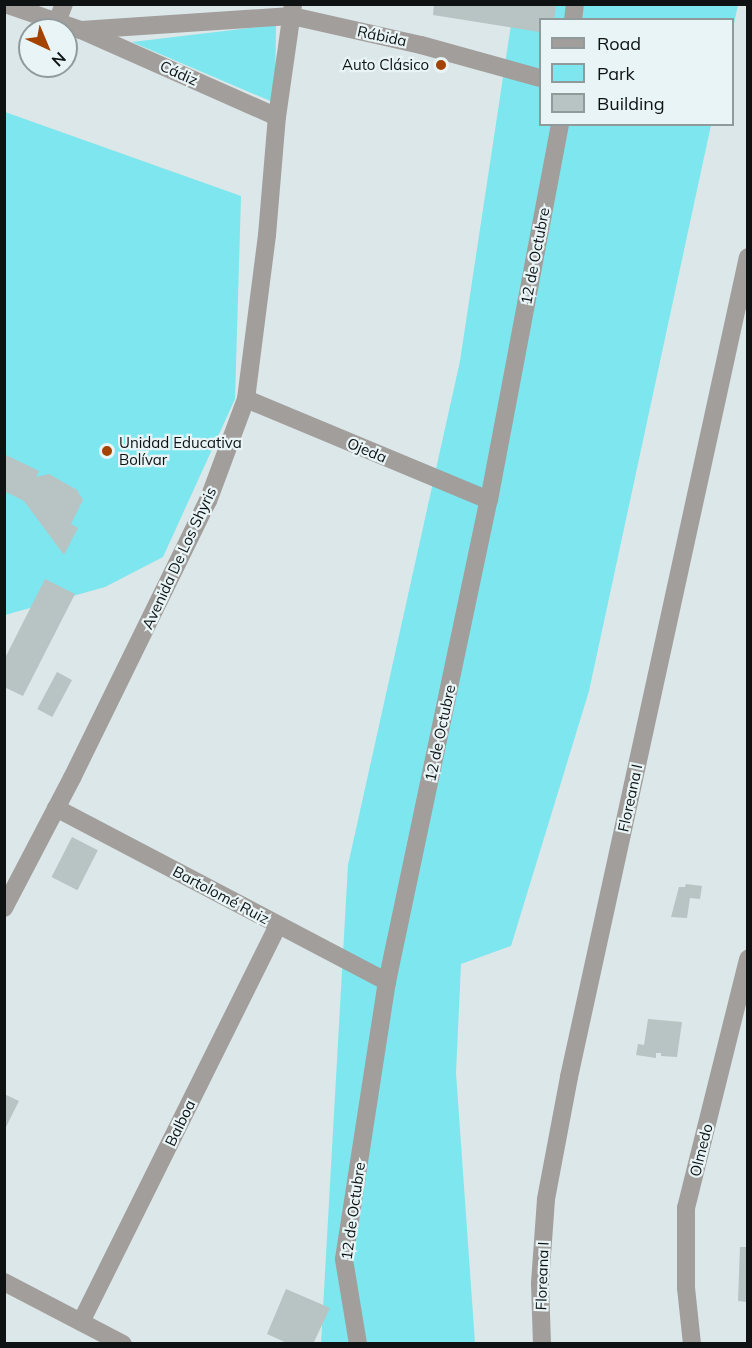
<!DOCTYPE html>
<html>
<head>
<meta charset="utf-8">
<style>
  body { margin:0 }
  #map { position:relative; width:752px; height:1348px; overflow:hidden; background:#dbe7e8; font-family:Mulish,sans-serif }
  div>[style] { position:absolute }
  .green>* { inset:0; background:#7ee6ee }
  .building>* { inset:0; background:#b8c3c4; transform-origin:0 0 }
  .minor>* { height:18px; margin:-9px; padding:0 9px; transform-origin:9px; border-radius:9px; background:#a29e9c }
  .dots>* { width:16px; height:16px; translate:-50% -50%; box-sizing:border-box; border:3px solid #e8f4f5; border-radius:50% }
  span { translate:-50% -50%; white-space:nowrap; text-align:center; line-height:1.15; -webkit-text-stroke:4.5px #e8f4f5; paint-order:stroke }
  .street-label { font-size:15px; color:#0e1213 }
  .poi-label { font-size:15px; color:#0e1213 }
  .right { translate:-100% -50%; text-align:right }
  .left { translate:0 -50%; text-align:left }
  .frame { position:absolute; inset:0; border:6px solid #0e1213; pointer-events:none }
  .legend { position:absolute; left:539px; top:18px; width:195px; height:108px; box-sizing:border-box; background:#e8f4f5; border:2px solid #919a9b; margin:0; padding:8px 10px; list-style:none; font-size:18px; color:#0e1213 }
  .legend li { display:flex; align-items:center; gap:12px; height:30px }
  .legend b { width:30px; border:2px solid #919a9b }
  .north { position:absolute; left:18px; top:18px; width:60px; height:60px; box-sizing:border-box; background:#e8f4f5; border:2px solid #919a9b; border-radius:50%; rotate:136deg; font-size:16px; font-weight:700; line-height:24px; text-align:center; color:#0e1213 }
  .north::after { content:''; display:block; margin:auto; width:21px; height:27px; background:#a44200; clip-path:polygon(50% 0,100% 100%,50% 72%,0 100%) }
</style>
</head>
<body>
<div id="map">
  <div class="green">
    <i style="clip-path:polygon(514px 5px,738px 5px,733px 28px,732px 20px,540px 20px,540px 124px,711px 125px,589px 691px,511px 946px,461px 964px,456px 1073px,475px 1343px,321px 1344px,348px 865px,460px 361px)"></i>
    <i style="clip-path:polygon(276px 25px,275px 103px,132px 42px)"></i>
    <i style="clip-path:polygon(5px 112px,241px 196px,235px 399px,163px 557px,105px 587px,5px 615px)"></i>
  </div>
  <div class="building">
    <i style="clip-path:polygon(434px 4px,556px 4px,554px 20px,540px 20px,540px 32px,433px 15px)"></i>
    <i style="clip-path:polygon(4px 454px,39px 471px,36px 477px,49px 474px,77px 490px,83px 500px,71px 524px,78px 528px,64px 555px,24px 501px,4px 491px)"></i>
    <i style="clip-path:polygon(45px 579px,75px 594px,23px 696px,4px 687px,4px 660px)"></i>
    <i style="left:57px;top:672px;width:17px;height:42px;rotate:28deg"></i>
    <i style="left:72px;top:837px;width:29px;height:45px;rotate:27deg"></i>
    <i style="clip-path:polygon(686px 884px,702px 886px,700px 899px,690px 898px,687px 918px,671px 917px,679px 887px,685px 887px)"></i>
    <i style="clip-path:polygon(648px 1019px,682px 1022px,677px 1057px,661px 1056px,661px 1053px,656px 1053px,656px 1058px,636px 1055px,638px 1044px,644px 1045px)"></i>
    <i style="clip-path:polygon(4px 1094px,19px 1101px,4px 1131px)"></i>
    <i style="clip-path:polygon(740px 1247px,748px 1247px,748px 1302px,738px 1301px)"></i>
    <i style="clip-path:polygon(286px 1289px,330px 1308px,313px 1344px,289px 1344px,267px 1334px)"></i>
  </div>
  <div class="minor">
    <i style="left:5px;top:4px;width:80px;rotate:18.9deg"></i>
    <i style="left:81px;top:30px;width:214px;rotate:23.9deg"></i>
    <i style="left:573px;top:20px;width:16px;rotate:-83deg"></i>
    <i style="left:57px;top:22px;width:19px;rotate:-69deg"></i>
    <i style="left:81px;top:30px;width:211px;rotate:-3.8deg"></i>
    <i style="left:292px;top:16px;width:132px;rotate:12.7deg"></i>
    <i style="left:421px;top:45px;width:123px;rotate:15.5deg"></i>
    <i style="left:246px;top:399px;width:263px;rotate:22.6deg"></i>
    <i style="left:56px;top:808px;width:374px;rotate:27.7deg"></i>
    <i style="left:4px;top:908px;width:147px;rotate:-62.4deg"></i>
    <i style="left:72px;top:778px;width:309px;rotate:-63.9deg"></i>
    <i style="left:208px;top:501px;width:109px;rotate:-69.6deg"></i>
    <i style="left:246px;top:399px;width:165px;rotate:-82.7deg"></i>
    <i style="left:267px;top:235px;width:118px;rotate:-85.2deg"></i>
    <i style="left:277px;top:117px;width:114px;rotate:-81.9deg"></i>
    <i style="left:4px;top:1282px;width:134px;rotate:27.5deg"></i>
    <i style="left:81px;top:1322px;width:443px;rotate:-63.6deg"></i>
    <i style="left:358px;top:1344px;width:86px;rotate:-99.4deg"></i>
    <i style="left:344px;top:1259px;width:280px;rotate:-81.2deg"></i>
    <i style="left:387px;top:982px;width:493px;rotate:-78.1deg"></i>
    <i style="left:489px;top:500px;width:383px;rotate:-79.3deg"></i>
    <i style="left:542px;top:1344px;width:61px;rotate:-91.9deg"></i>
    <i style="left:540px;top:1283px;width:84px;rotate:-85.9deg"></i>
    <i style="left:546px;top:1199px;width:124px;rotate:-79.3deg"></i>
    <i style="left:569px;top:1077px;width:839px;rotate:-77.69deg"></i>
    <i style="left:692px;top:1344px;width:56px;rotate:-96.1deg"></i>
    <i style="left:686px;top:1288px;width:80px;rotate:-90deg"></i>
    <i style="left:686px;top:1208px;width:257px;rotate:-76deg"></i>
  </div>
  <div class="dots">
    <i style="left:441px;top:65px;background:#a44200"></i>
    <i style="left:107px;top:451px;background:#a44200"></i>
  </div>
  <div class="street-label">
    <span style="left:382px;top:36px;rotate:12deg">Rábida</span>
    <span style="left:179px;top:73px;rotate:24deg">Cádiz</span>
    <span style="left:535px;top:256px;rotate:-79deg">12 de Octubre</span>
    <span style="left:367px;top:450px;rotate:23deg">Ojeda</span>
    <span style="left:179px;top:558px;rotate:-65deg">Avenida De Los Shyris</span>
    <span style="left:440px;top:733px;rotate:-78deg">12 de Octubre</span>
    <span style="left:630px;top:798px;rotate:-78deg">Floreana I</span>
    <span style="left:221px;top:895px;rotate:28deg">Bartolomé Ruiz</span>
    <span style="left:180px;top:1123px;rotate:-64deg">Balboa</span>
    <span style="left:701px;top:1150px;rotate:-76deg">Olmedo</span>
    <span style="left:353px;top:1211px;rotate:-82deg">12 de Octubre</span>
    <span style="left:542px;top:1276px;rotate:-88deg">Floreana I</span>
  </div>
  <div class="poi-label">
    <span class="right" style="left:429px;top:65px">Auto Clásico</span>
    <span class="left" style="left:119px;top:451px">Unidad Educativa<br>Bolívar</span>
  </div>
  <div class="frame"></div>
  <ul class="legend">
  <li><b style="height:8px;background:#a29e9c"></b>Road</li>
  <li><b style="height:16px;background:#7ee6ee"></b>Park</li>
  <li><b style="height:16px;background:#b8c3c4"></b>Building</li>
  </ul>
  <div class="north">N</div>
</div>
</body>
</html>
